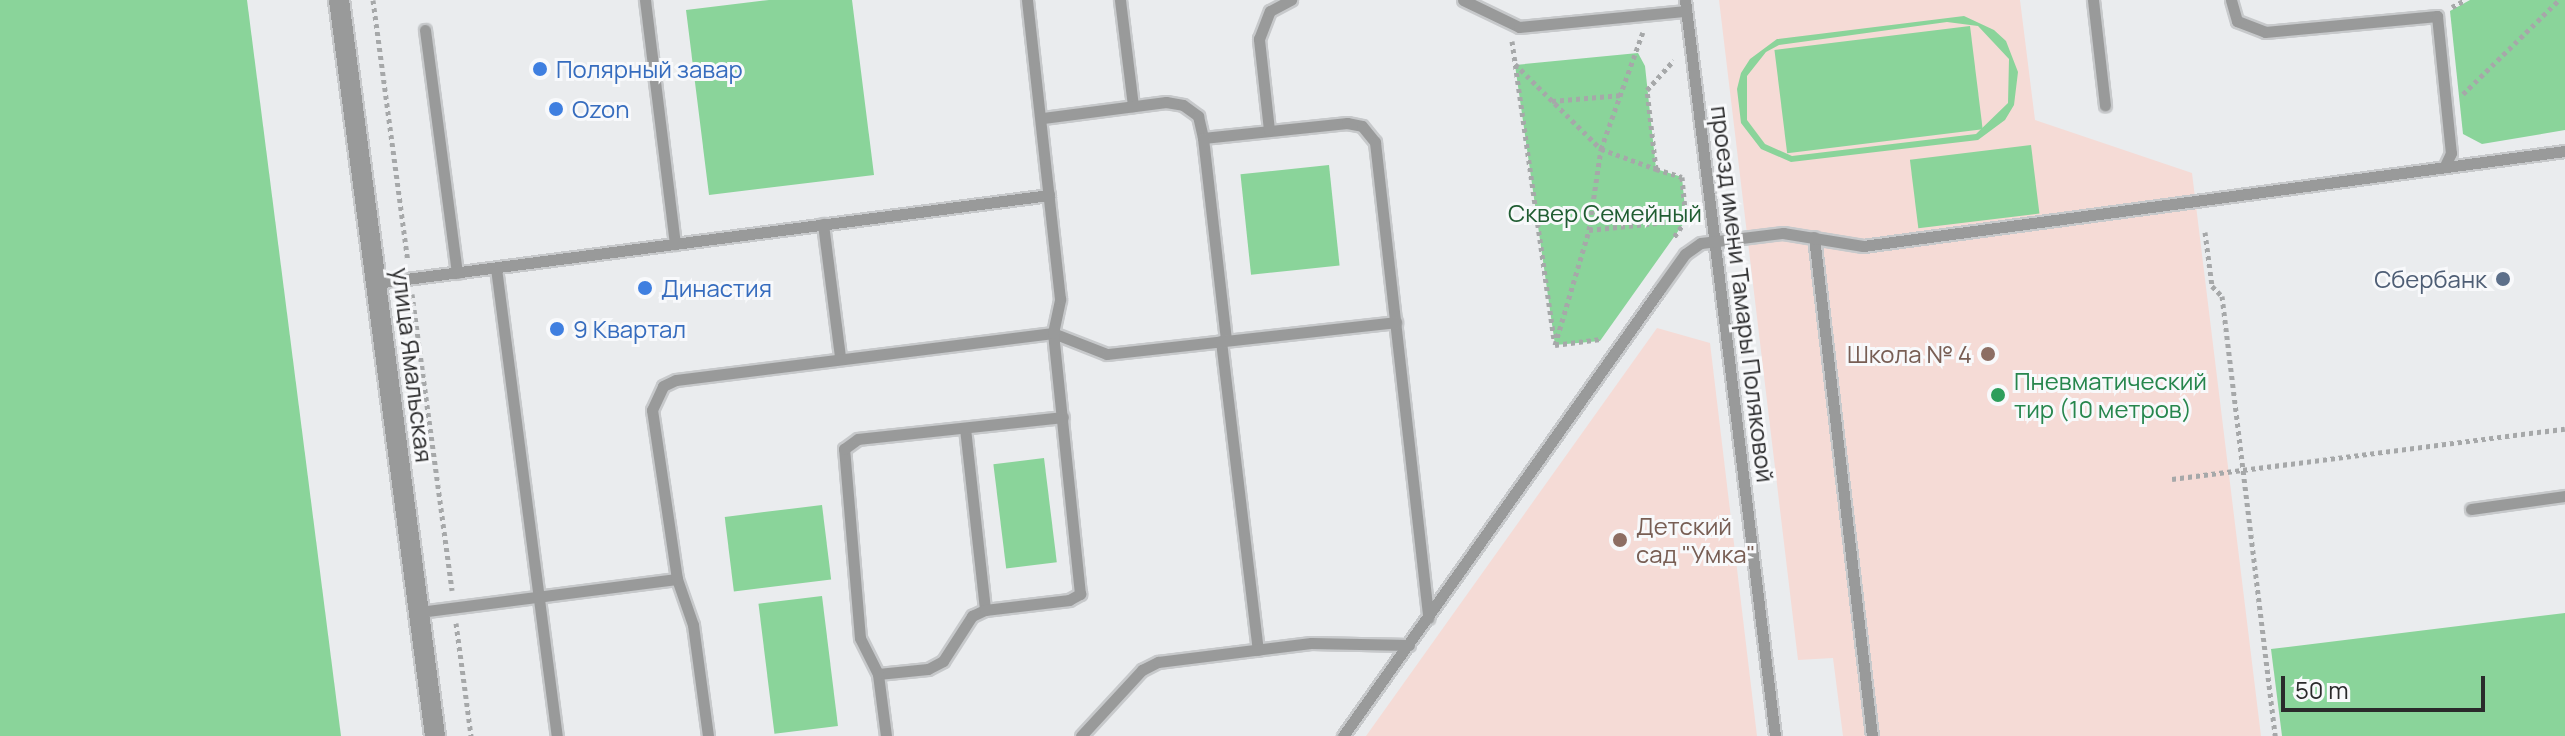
<!DOCTYPE html>
<html>
<head>
<meta charset="utf-8">
<style>
  body { margin:0 }
  #map { position:relative; width:2565px; height:736px; overflow:hidden; background:#eaecee; font-family:Manrope,sans-serif }
  div>[style] { position:absolute }
  .education>* { inset:0; background:#f5dbd6 }
  .green>* { inset:0; background:#8ad49a; transform-origin:0 0 }
  .path>* { height:5px; margin-top:-2.5px; transform-origin:0; background:repeating-linear-gradient(90deg,#a6a8a9 0 4px,transparent 0 8px) }
  .roads { filter:drop-shadow(2px 0 #c7c9cb) drop-shadow(-2px 0 #c7c9cb) drop-shadow(0 2px #c7c9cb) drop-shadow(0 -2px #c7c9cb) }
  .lane>* { height:11px; margin:-5.5px; padding:0 5.5px; transform-origin:5.5px; border-radius:5.5px; background:#999a9a }
  .street>* { height:20px; margin:-10px; padding:0 10px; transform-origin:10px; border-radius:10px; background:#999a9a }
  .dots>* { width:22px; height:22px; translate:-50% -50%; box-sizing:border-box; border:4px solid #f8f9fb; border-radius:50% }
  span { translate:-50% -50%; white-space:nowrap; text-align:center; line-height:1.15; -webkit-text-stroke:6px #f8f9fb; paint-order:stroke }
  .shop-label { font-size:24px; color:#366cbe }
  .left { translate:0 -50%; text-align:left }
  .park-label { font-size:24px; color:#205d32 }
  .service-label { font-size:24px; color:#4e5e75 }
  .right { translate:-100% -50%; text-align:right }
  .street-label { font-size:24px; color:#2a2a2b }
  .education-label { font-size:24px; color:#785e54 }
  .leisure-label { font-size:24px; color:#27864d }
  .scale { position:absolute; left:2281px; top:676px; width:204px; height:36px; box-sizing:border-box; border:4px solid #2a2a2b; border-top:0; padding-left:10px; font-size:24px; line-height:28px; white-space:nowrap; color:#2a2a2b; -webkit-text-stroke:6px #f8f9fb; paint-order:stroke }
</style>
</head>
<body>
<div id="map">
  <div class="education">
    <i style="clip-path:polygon(1719px 0,2020px 0,2035px 120px,2192px 173px,2261px 736px,1843px 736px,1833px 658px,1798px 660px)"></i>
    <i style="clip-path:polygon(1657px 328px,1710px 343px,1757px 736px,1366px 736px)"></i>
  </div>
  <div class="green">
    <i style="clip-path:polygon(0 0,247px 0,341px 736px,0 736px)"></i>
    <i style="clip-path:polygon(769px 0,852px 0,874px 175px,709px 195px,686px 10px)"></i>
    <i style="clip-path:polygon(2470px 0,2565px 0,2565px 130px,2482px 144px,2463px 134px,2450px 11px)"></i>
    <i style="clip-path:polygon(evenodd,1964px 16px,1994px 30px,2006px 41px,2018px 72px,2014px 105px,2005px 120px,1978px 140px,1791px 162px,1761px 149px,1741px 123px,1737px 89px,1741px 73px,1750px 59px,1777px 39px,1964px 16px,1947px 22px,1978px 26px,2009px 59px,2008px 103px,1976px 134px,1792px 156px,1765px 144px,1747px 120px,1747px 76px,1766px 52px,1779px 45px,1947px 22px)"></i>
    <i style="left:1970px;top:26px;width:104px;height:197px;rotate:83deg"></i>
    <i style="clip-path:polygon(1638px 53px,1645px 66px,1656px 169px,1682px 177px,1686px 220px,1600px 341px,1555px 345px,1515px 65px)"></i>
    <i style="left:2031px;top:145px;width:69px;height:122px;rotate:83deg"></i>
    <i style="left:1329px;top:165px;width:101px;height:89px;rotate:84deg"></i>
    <i style="left:1044px;top:458px;width:105px;height:51px;rotate:83deg"></i>
    <i style="left:822px;top:505px;width:75px;height:98px;rotate:83deg"></i>
    <i style="left:822px;top:596px;width:131px;height:64px;rotate:83deg"></i>
    <i style="clip-path:polygon(2565px 613px,2565px 736px,2282px 736px,2271px 649px)"></i>
  </div>
  <div class="path">
    <i style="left:373px;top:0;width:263px;rotate:82.4deg"></i>
    <i style="left:2452px;top:7px;width:15px;rotate:-28deg"></i>
    <i style="left:1512px;top:41px;width:302px;rotate:82deg"></i>
    <i style="left:1515px;top:64px;width:121px;rotate:44.7deg"></i>
    <i style="left:1601px;top:149px;width:59px;rotate:20deg"></i>
    <i style="left:1656px;top:169px;width:80px;rotate:-96.5deg"></i>
    <i style="left:1647px;top:90px;width:40px;rotate:-48deg"></i>
    <i style="left:2463px;top:94px;width:134px;rotate:-44.4deg"></i>
    <i style="left:1552px;top:101px;width:70px;rotate:-4.9deg"></i>
    <i style="left:1656px;top:169px;width:27px;rotate:17deg"></i>
    <i style="left:1682px;top:177px;width:43px;rotate:84.7deg"></i>
    <i style="left:1686px;top:220px;width:21px;rotate:125deg"></i>
    <i style="left:1589px;top:230px;width:97px;rotate:-5.9deg"></i>
    <i style="left:2205px;top:232px;width:54px;rotate:82.6deg"></i>
    <i style="left:2212px;top:286px;width:14px;rotate:45deg"></i>
    <i style="left:2222px;top:296px;width:443px;rotate:83.1deg"></i>
    <i style="left:412px;top:294px;width:299px;rotate:82.3deg"></i>
    <i style="left:1555px;top:345px;width:120px;rotate:-73.5deg"></i>
    <i style="left:1589px;top:230px;width:82px;rotate:-81.6deg"></i>
    <i style="left:1601px;top:149px;width:124px;rotate:-70.3deg"></i>
    <i style="left:1555px;top:345px;width:46px;rotate:-7.4deg"></i>
    <i style="left:2172px;top:479px;width:396px;rotate:-7.3deg"></i>
    <i style="left:456px;top:623px;width:114px;rotate:82.4deg"></i>
  </div>
  <div class="roads">
    <div class="lane">
      <i style="left:645px;top:0;width:246px;rotate:83deg"></i>
      <i style="left:1120px;top:0;width:107px;rotate:83deg"></i>
      <i style="left:1463px;top:0;width:62px;rotate:25.7deg"></i>
      <i style="left:1519px;top:27px;width:168px;rotate:-5.5deg"></i>
      <i style="left:1685px;top:0;width:741px;rotate:83.03deg"></i>
      <i style="left:2093px;top:0;width:106px;rotate:83.5deg"></i>
      <i style="left:2231px;top:0;width:22px;rotate:74deg"></i>
      <i style="left:2237px;top:21px;width:30px;rotate:21deg"></i>
      <i style="left:2265px;top:32px;width:173px;rotate:-5.3deg"></i>
      <i style="left:2437px;top:16px;width:138px;rotate:84.2deg"></i>
      <i style="left:2451px;top:153px;width:14px;rotate:115deg"></i>
      <i style="left:425px;top:30px;width:245px;rotate:82.5deg"></i>
      <i style="left:1043px;top:118px;width:124px;rotate:-7.4deg"></i>
      <i style="left:1166px;top:102px;width:17px;rotate:10deg"></i>
      <i style="left:1183px;top:105px;width:19px;rotate:36deg"></i>
      <i style="left:1198px;top:116px;width:23px;rotate:77deg"></i>
      <i style="left:1203px;top:138px;width:145px;rotate:-5.9deg"></i>
      <i style="left:1347px;top:123px;width:15px;rotate:11deg"></i>
      <i style="left:1362px;top:126px;width:21px;rotate:51deg"></i>
      <i style="left:1375px;top:142px;width:479px;rotate:83.6deg"></i>
      <i style="left:1269px;top:130px;width:92px;rotate:-96.3deg"></i>
      <i style="left:1259px;top:39px;width:30px;rotate:-69deg"></i>
      <i style="left:1270px;top:11px;width:24px;rotate:-28deg"></i>
      <i style="left:1203px;top:138px;width:203px;rotate:83.5deg"></i>
      <i style="left:823px;top:224px;width:134px;rotate:82.7deg"></i>
      <i style="left:1814px;top:237px;width:502px;rotate:83.37deg"></i>
      <i style="left:496px;top:268px;width:472px;rotate:82.6deg"></i>
      <i style="left:376px;top:283px;width:679px;rotate:-7.45deg"></i>
      <i style="left:1221px;top:341px;width:311px;rotate:83.2deg"></i>
      <i style="left:965px;top:428px;width:183px;rotate:83.7deg"></i>
      <i style="left:2471px;top:509px;width:95px;rotate:-7.9deg"></i>
      <i style="left:677px;top:579px;width:49px;rotate:70.8deg"></i>
      <i style="left:693px;top:625px;width:112px;rotate:82.3deg"></i>
      <i style="left:419px;top:612px;width:260px;rotate:-7.3deg"></i>
      <i style="left:677px;top:579px;width:171px;rotate:-98.4deg"></i>
      <i style="left:652px;top:410px;width:26px;rotate:-65deg"></i>
      <i style="left:663px;top:386px;width:14px;rotate:-25deg"></i>
      <i style="left:676px;top:380px;width:380px;rotate:-7.1deg"></i>
      <i style="left:1053px;top:333px;width:58px;rotate:21.3deg"></i>
      <i style="left:1107px;top:354px;width:291px;rotate:-6.3deg"></i>
      <i style="left:878px;top:674px;width:50px;rotate:-5.7deg"></i>
      <i style="left:928px;top:669px;width:17px;rotate:-28deg"></i>
      <i style="left:943px;top:661px;width:54px;rotate:-57.2deg"></i>
      <i style="left:972px;top:616px;width:14px;rotate:-25deg"></i>
      <i style="left:985px;top:610px;width:85px;rotate:-6.8deg"></i>
      <i style="left:1069px;top:600px;width:13px;rotate:-29deg"></i>
      <i style="left:1080px;top:594px;width:262px;rotate:-95.9deg"></i>
      <i style="left:1053px;top:333px;width:35px;rotate:-78deg"></i>
      <i style="left:1060px;top:299px;width:301px;rotate:-96.3deg"></i>
      <i style="left:886px;top:736px;width:63px;rotate:-97.4deg"></i>
      <i style="left:878px;top:674px;width:40px;rotate:-116.6deg"></i>
      <i style="left:860px;top:638px;width:190px;rotate:-94.8deg"></i>
      <i style="left:844px;top:449px;width:17px;rotate:-36deg"></i>
      <i style="left:858px;top:439px;width:206px;rotate:-6.1deg"></i>
      <i style="left:1081px;top:736px;width:90px;rotate:-47.3deg"></i>
      <i style="left:1142px;top:670px;width:18px;rotate:-27deg"></i>
      <i style="left:1158px;top:662px;width:154px;rotate:-7.1deg"></i>
      <i style="left:1311px;top:643px;width:98px;rotate:1.2deg"></i>
      <i style="left:1343px;top:736px;width:548px;rotate:-54.66deg"></i>
      <i style="left:1660px;top:289px;width:43px;rotate:-54.5deg"></i>
      <i style="left:1685px;top:254px;width:19px;rotate:-35deg"></i>
      <i style="left:1701px;top:243px;width:83px;rotate:-7deg"></i>
      <i style="left:1783px;top:233px;width:81px;rotate:9.2deg"></i>
      <i style="left:1863px;top:246px;width:708px;rotate:-7.71deg"></i>
    </div>
    <div class="street">
      <i style="left:339px;top:0;width:742px;rotate:82.57deg"></i>
    </div>
  </div>
  <div class="dots">
    <i style="left:540px;top:69px;background:#3f7fe0"></i>
    <i style="left:556px;top:109px;background:#3f7fe0"></i>
    <i style="left:2503px;top:279px;background:#5c6f8a"></i>
    <i style="left:645px;top:288px;background:#3f7fe0"></i>
    <i style="left:557px;top:329px;background:#3f7fe0"></i>
    <i style="left:1988px;top:354px;background:#8d6e63"></i>
    <i style="left:1998px;top:395px;background:#2e9e5b"></i>
    <i style="left:1620px;top:540px;background:#8d6e63"></i>
  </div>
  <div class="shop-label">
    <span class="left" style="left:556px;top:69px">Полярный завар</span>
    <span class="left" style="left:572px;top:109px">Ozon</span>
    <span class="left" style="left:661px;top:288px">Династия</span>
    <span class="left" style="left:573px;top:329px">9 Квартал</span>
  </div>
  <div class="park-label">
    <span style="left:1605px;top:213px">Сквер Семейный</span>
  </div>
  <div class="service-label">
    <span class="right" style="left:2487px;top:279px">Сбербанк</span>
  </div>
  <div class="street-label">
    <span style="left:1743px;top:294px;rotate:83deg">проезд имени Тамары Поляковой</span>
    <span style="left:413px;top:365px;rotate:83deg">улица Ямальская</span>
  </div>
  <div class="education-label">
    <span class="right" style="left:1972px;top:354px">Школа № 4</span>
    <span class="left" style="left:1636px;top:540px">Детский<br>сад "Умка"</span>
  </div>
  <div class="leisure-label">
    <span class="left" style="left:2014px;top:395px">Пневматический<br>тир (10 метров)</span>
  </div>
  <div class="scale">50 m</div>
</div>
</body>
</html>
